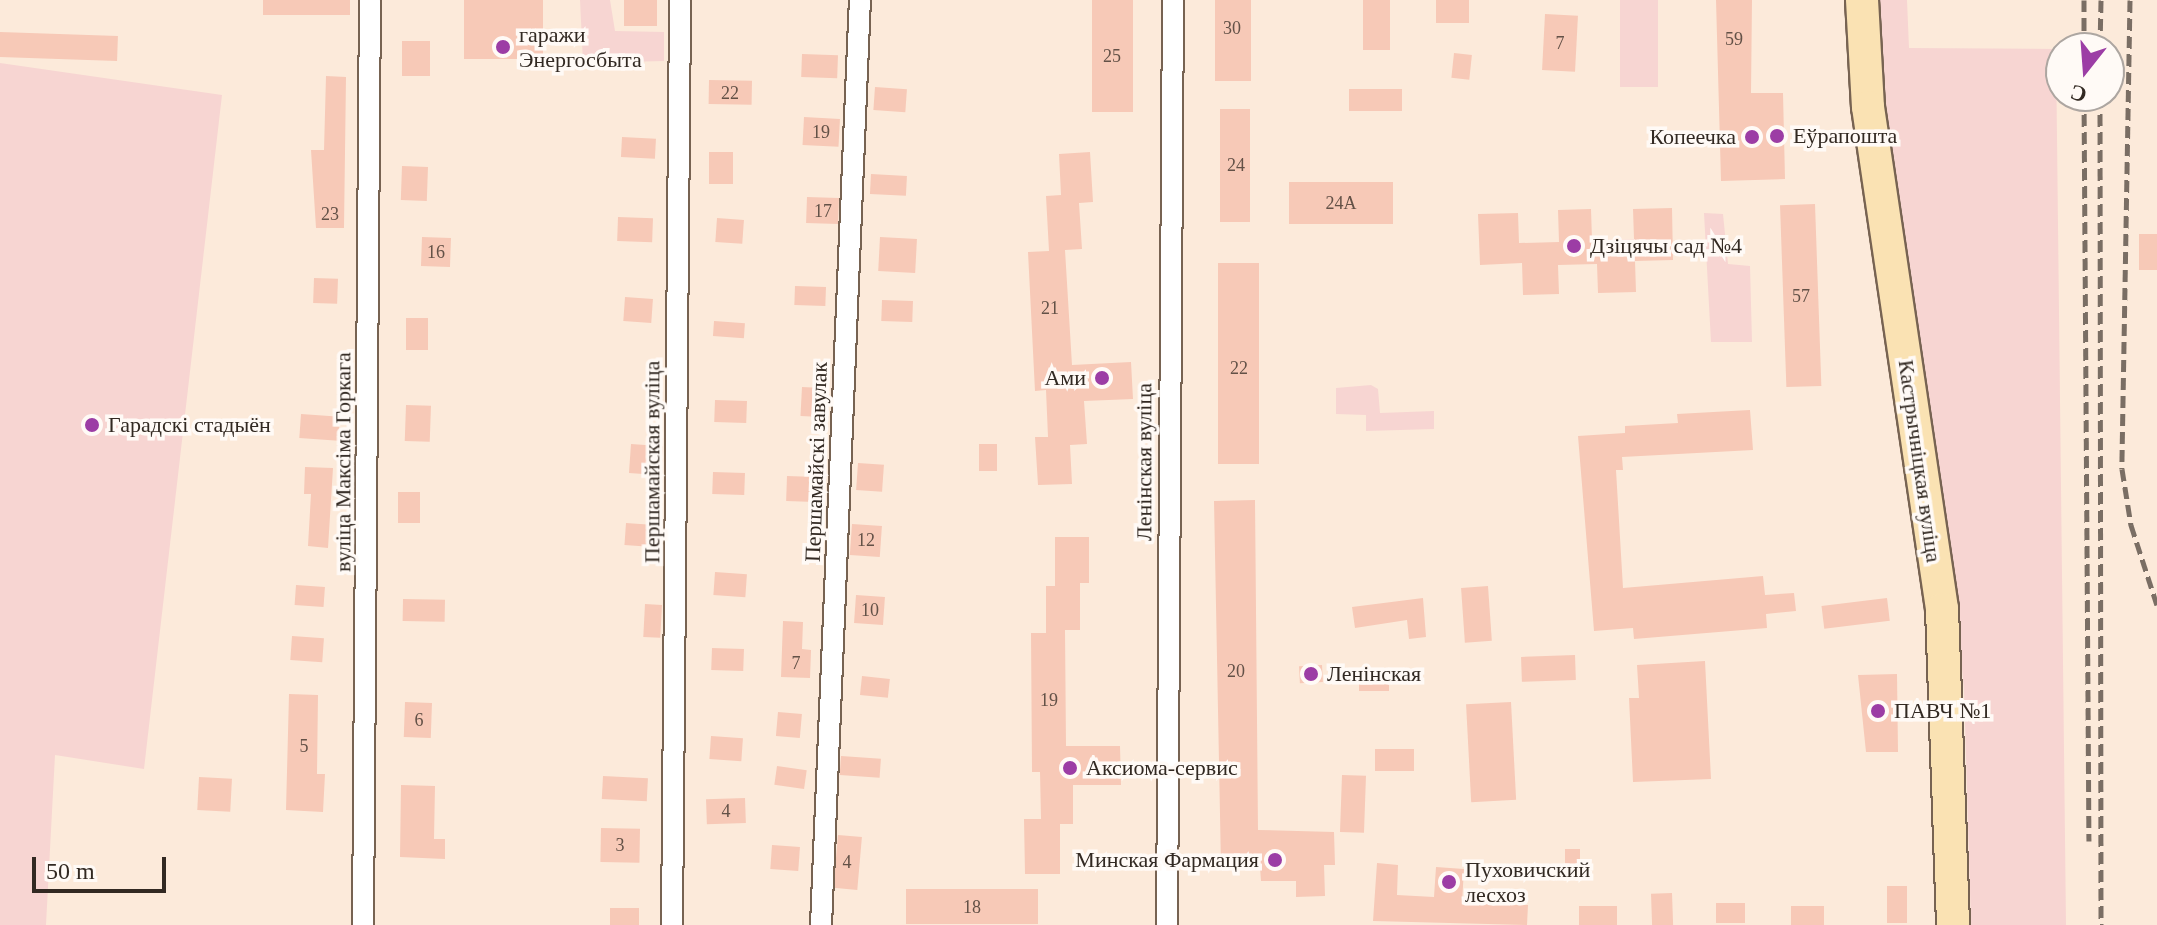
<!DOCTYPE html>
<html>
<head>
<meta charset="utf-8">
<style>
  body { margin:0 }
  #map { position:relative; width:2157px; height:925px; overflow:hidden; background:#fceada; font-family:Georgia,serif }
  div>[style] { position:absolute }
  .green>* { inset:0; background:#f7d5d2; transform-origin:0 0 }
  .building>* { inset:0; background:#f7c9b7; transform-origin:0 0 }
  .roads { filter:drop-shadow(2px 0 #776352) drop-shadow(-2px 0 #776352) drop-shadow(0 2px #776352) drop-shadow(0 -2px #776352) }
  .minor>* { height:20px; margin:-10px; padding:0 10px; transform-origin:10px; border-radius:10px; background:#fff }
  .primary>* { height:32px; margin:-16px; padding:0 16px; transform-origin:16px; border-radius:16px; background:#fae2b3 }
  .rail>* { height:5px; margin-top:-2.5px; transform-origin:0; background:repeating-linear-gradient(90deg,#7a6e64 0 12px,transparent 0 18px) }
  .dots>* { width:22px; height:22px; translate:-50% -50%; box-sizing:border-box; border:4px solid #fffaf6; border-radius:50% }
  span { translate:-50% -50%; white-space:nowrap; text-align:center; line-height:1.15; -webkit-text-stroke:7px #fffaf6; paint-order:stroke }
  .number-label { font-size:18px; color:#635147 }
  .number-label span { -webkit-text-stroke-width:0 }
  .poi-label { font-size:22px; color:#322922 }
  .left { translate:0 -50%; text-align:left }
  .right { translate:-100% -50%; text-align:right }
  .street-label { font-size:22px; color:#322922 }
  .north { position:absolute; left:2045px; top:32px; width:80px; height:80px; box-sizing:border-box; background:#fffaf6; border:2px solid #ada6a1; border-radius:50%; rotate:197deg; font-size:22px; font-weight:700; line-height:32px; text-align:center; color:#322922 }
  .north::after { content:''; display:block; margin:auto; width:28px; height:36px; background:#9c3da5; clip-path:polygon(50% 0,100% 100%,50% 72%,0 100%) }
  .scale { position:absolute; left:32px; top:857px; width:134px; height:36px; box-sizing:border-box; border:4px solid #322922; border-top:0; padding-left:10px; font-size:24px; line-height:28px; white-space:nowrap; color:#322922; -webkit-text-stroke:6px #fffaf6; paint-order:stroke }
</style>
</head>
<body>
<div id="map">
  <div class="green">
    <i style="clip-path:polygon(580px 0,610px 0,615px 31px,664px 32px,664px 61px,583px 63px)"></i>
    <i style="left:1620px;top:0;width:38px;height:87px"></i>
    <i style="clip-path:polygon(1876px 0,1907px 0,1909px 48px,2056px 49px,2066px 925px,1971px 925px,1964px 690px,1952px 563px,1881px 106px)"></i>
    <i style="clip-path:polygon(0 63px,222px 95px,144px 769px,55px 755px,46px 925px,0 925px)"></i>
    <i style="clip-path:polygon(1704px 213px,1723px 214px,1728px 264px,1750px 266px,1752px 342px,1711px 342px)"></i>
    <i style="clip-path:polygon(1371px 385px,1378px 389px,1380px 413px,1434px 411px,1434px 429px,1366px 431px,1366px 415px,1336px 414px,1336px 388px)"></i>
  </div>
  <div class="building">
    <i style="left:263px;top:0;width:87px;height:15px"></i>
    <i style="left:464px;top:0;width:79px;height:59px"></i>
    <i style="left:624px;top:0;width:33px;height:26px"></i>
    <i style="left:1092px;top:0;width:41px;height:112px"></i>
    <i style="left:1215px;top:0;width:36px;height:81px"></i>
    <i style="left:1363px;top:0;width:27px;height:50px"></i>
    <i style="left:1436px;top:0;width:33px;height:23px"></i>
    <i style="clip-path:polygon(1716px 0,1752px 0,1751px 93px,1783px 93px,1785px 179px,1721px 181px)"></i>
    <i style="left:1545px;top:14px;width:33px;height:56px;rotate:3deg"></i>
    <i style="left:0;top:32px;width:118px;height:25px;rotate:2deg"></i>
    <i style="left:402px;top:41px;width:28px;height:35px"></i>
    <i style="left:1454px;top:53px;width:18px;height:25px;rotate:6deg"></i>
    <i style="left:802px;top:54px;width:36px;height:23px;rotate:2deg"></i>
    <i style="clip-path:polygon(326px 76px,346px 77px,344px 228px,316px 228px,311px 150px,324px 150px)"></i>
    <i style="left:709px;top:80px;width:43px;height:24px;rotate:1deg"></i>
    <i style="left:875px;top:87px;width:32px;height:23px;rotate:4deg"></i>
    <i style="left:1349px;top:89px;width:53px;height:22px"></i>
    <i style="left:1220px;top:109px;width:30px;height:113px"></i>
    <i style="left:804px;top:117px;width:36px;height:28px;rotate:3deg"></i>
    <i style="left:622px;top:137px;width:34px;height:20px;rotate:3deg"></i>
    <i style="left:733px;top:152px;width:32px;height:24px;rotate:90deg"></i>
    <i style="clip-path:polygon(1090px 152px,1093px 202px,1079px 203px,1082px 249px,1065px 250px,1072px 365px,1131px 362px,1133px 399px,1084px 401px,1087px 444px,1070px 445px,1072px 484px,1038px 485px,1035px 437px,1048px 437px,1046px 390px,1035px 391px,1028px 252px,1049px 251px,1046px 196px,1061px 195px,1059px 154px)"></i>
    <i style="left:402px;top:166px;width:26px;height:34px;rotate:2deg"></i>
    <i style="left:871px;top:174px;width:36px;height:20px;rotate:3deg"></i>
    <i style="left:1289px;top:182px;width:104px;height:42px"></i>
    <i style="left:807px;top:197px;width:32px;height:26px;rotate:2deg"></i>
    <i style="left:1815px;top:204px;width:182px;height:35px;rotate:88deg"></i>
    <i style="clip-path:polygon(1672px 208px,1673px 260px,1635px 261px,1636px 292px,1598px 293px,1597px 264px,1558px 265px,1559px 294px,1523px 295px,1522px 263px,1480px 265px,1478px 214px,1518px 213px,1519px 243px,1559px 242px,1558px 210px,1591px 209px,1592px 240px,1634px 239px,1633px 209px)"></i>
    <i style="left:618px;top:217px;width:35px;height:24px;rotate:2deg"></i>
    <i style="left:717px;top:218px;width:27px;height:24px;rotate:4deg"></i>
    <i style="left:2139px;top:234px;width:18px;height:36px"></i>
    <i style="left:422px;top:237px;width:29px;height:29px;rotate:2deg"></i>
    <i style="left:880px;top:237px;width:37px;height:34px;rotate:3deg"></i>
    <i style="left:1218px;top:263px;width:41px;height:201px"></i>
    <i style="left:314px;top:278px;width:24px;height:25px;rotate:2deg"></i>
    <i style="left:795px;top:286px;width:31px;height:19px;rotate:2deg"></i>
    <i style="left:625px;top:297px;width:28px;height:24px;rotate:4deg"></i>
    <i style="left:882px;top:300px;width:31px;height:21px;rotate:2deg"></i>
    <i style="left:406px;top:318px;width:22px;height:32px"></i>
    <i style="left:714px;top:321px;width:31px;height:15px;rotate:4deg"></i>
    <i style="left:802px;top:387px;width:21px;height:29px;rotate:3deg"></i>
    <i style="left:715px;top:400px;width:32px;height:22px;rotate:2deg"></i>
    <i style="left:406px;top:405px;width:25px;height:36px;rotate:2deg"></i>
    <i style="clip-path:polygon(1750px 410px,1753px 450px,1622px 457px,1623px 470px,1616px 470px,1623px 588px,1763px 576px,1765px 595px,1794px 593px,1796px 611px,1766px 614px,1767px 628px,1634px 639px,1633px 628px,1594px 631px,1578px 436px,1625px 433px,1625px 426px,1678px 423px,1677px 414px)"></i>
    <i style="left:301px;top:414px;width:39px;height:24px;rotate:4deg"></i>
    <i style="left:631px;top:444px;width:32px;height:29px;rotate:4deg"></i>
    <i style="left:979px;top:444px;width:18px;height:27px"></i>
    <i style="left:858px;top:463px;width:26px;height:27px;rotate:4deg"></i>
    <i style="clip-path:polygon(305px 467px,333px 468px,328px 548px,308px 546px,311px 494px,304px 494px)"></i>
    <i style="left:713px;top:472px;width:32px;height:22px;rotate:2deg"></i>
    <i style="left:787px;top:476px;width:29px;height:25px;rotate:2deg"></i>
    <i style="left:398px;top:492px;width:22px;height:31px"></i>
    <i style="clip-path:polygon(1255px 500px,1258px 830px,1334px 832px,1335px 865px,1324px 865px,1325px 896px,1296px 897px,1296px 881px,1261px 881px,1260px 867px,1221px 867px,1214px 501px)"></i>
    <i style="left:626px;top:523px;width:32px;height:22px;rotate:4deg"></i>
    <i style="left:852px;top:524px;width:30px;height:31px;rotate:4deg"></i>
    <i style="clip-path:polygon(1055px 537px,1089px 537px,1089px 583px,1080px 583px,1080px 630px,1065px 630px,1066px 746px,1120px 746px,1121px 785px,1073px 785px,1073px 824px,1060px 824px,1060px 874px,1025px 874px,1024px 819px,1041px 819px,1040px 772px,1032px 772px,1031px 633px,1046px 633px,1046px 586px,1055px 586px)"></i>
    <i style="left:715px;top:572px;width:32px;height:23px;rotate:4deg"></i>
    <i style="left:296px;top:585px;width:29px;height:20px;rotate:4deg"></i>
    <i style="left:1488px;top:586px;width:55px;height:27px;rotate:86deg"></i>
    <i style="left:856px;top:595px;width:29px;height:28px;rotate:4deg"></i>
    <i style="clip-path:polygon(1423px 598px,1426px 637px,1409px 639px,1407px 620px,1355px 628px,1352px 607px)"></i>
    <i style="left:1887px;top:598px;width:23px;height:66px;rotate:83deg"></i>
    <i style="left:403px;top:599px;width:42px;height:22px;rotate:1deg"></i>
    <i style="left:645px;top:604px;width:17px;height:33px;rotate:3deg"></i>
    <i style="clip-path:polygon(783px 621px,803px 622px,802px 649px,811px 650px,810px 678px,781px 677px)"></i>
    <i style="left:292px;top:636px;width:32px;height:24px;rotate:4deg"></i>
    <i style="left:712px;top:648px;width:32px;height:22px;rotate:2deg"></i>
    <i style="left:1575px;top:655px;width:25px;height:54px;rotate:88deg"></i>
    <i style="clip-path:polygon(1705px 661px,1711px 779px,1633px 782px,1629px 698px,1639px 698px,1637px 665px)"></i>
    <i style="left:1322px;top:665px;width:17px;height:23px;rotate:87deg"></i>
    <i style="left:1389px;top:674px;width:17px;height:30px;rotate:90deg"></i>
    <i style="clip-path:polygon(1897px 674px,1898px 752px,1866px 752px,1858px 675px)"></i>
    <i style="left:862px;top:676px;width:28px;height:19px;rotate:6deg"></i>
    <i style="clip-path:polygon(289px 694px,318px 695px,317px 774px,325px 774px,323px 812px,286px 810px)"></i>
    <i style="left:405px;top:702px;width:27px;height:35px;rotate:2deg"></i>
    <i style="left:1511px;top:702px;width:98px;height:45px;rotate:87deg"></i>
    <i style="left:778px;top:712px;width:24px;height:24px;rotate:5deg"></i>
    <i style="left:711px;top:736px;width:32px;height:23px;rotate:4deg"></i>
    <i style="left:1414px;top:749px;width:22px;height:39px;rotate:90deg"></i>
    <i style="left:841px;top:756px;width:40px;height:19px;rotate:4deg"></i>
    <i style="left:777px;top:766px;width:30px;height:19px;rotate:8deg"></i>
    <i style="left:1342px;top:775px;width:24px;height:57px;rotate:2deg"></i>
    <i style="left:603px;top:776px;width:45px;height:23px;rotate:3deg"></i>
    <i style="left:199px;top:777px;width:33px;height:33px;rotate:3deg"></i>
    <i style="clip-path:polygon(401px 785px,435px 786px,434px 839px,445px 839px,445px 859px,400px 857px)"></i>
    <i style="left:745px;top:798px;width:25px;height:39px;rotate:88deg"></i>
    <i style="left:601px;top:828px;width:39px;height:34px;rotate:1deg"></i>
    <i style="left:838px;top:835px;width:24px;height:53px;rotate:5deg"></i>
    <i style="left:772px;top:845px;width:28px;height:24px;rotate:4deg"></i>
    <i style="left:1565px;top:849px;width:15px;height:29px"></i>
    <i style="clip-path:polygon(1377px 863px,1398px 865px,1397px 895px,1434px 897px,1436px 867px,1464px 869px,1462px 903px,1528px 905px,1527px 925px,1373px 921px)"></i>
    <i style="left:1887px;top:886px;width:20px;height:37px"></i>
    <i style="left:906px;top:889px;width:132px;height:35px"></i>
    <i style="left:1672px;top:893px;width:32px;height:21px;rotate:88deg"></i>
    <i style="left:1716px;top:903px;width:29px;height:20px"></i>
    <i style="left:1617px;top:906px;width:19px;height:38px;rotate:90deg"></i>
    <i style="left:1791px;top:906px;width:33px;height:19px"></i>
    <i style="left:610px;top:908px;width:29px;height:17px"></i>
  </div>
  <div class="roads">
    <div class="minor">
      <i style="left:363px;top:925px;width:925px;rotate:-89.57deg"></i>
      <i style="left:672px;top:925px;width:925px;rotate:-89.5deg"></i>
      <i style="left:821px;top:925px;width:926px;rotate:-87.59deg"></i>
      <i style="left:1167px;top:925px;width:925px;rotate:-89.63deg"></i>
    </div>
    <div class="primary">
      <i style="left:1862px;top:0;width:107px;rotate:86.8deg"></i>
      <i style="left:1868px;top:107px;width:507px;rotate:81.61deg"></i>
      <i style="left:1942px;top:609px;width:316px;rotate:88deg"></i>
    </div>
  </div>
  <div class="rail">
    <i style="left:2084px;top:0;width:48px;rotate:90deg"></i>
    <i style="left:2130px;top:0;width:469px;rotate:91deg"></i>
    <i style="left:2122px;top:469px;width:57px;rotate:80.9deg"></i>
    <i style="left:2131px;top:525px;width:84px;rotate:72deg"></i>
    <i style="left:2100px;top:48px;width:48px;rotate:-88.8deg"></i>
    <i style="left:2084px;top:96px;width:745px;rotate:89.62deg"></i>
    <i style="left:2100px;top:96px;width:829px;rotate:89.93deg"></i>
  </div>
  <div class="dots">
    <i style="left:503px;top:47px;background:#9c3da5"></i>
    <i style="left:1777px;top:136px;background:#9c3da5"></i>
    <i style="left:1752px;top:137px;background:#9c3da5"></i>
    <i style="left:1574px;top:246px;background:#9c3da5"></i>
    <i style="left:1102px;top:378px;background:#9c3da5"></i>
    <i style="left:92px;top:425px;background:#9c3da5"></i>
    <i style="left:1311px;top:674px;background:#9c3da5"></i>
    <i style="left:1878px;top:711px;background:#9c3da5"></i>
    <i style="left:1070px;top:768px;background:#9c3da5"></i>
    <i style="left:1275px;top:860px;background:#9c3da5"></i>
    <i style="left:1449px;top:882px;background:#9c3da5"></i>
  </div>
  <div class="number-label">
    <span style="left:1232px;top:28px">30</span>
    <span style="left:1734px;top:39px">59</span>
    <span style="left:1560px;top:43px">7</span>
    <span style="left:1112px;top:56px">25</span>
    <span style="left:730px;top:93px">22</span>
    <span style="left:821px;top:132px">19</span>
    <span style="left:1236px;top:165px">24</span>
    <span style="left:1341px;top:203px">24А</span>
    <span style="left:823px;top:211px">17</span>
    <span style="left:330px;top:214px">23</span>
    <span style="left:436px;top:252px">16</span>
    <span style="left:1801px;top:296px">57</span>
    <span style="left:1050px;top:308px">21</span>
    <span style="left:1239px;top:368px">22</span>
    <span style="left:866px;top:540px">12</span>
    <span style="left:870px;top:610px">10</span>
    <span style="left:796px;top:663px">7</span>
    <span style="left:1236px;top:671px">20</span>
    <span style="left:1049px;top:700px">19</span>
    <span style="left:419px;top:720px">6</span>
    <span style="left:304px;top:746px">5</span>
    <span style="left:726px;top:811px">4</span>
    <span style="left:620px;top:845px">3</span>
    <span style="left:847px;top:862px">4</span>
    <span style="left:972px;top:907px">18</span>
  </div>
  <div class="poi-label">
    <span class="left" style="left:519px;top:47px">гаражи<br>Энергосбыта</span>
    <span class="left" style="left:1793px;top:136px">Еўрапошта</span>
    <span class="right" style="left:1736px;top:137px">Копеечка</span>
    <span class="left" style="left:1590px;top:246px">Дзіцячы сад №4</span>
    <span class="right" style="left:1086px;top:378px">Ами</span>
    <span class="left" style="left:108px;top:425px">Гарадскі стадыён</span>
    <span class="left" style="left:1327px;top:674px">Ленінская</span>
    <span class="left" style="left:1894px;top:711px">ПАВЧ №1</span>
    <span class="left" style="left:1086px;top:768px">Аксиома-сервис</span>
    <span class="right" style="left:1259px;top:860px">Минская Фармация</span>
    <span class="left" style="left:1465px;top:882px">Пуховичский<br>лесхоз</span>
  </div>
  <div class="street-label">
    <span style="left:1920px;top:461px;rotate:82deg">Кастрычніцкая вуліца</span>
    <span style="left:343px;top:462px;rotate:-90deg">вуліца Максіма Горкага</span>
    <span style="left:652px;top:462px;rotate:-90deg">Першамайская вуліца</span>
    <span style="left:816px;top:462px;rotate:-88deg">Першамайскі завулак</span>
    <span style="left:1144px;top:462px;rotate:-90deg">Ленінская вуліца</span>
  </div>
  <div class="north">С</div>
  <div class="scale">50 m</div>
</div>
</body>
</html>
